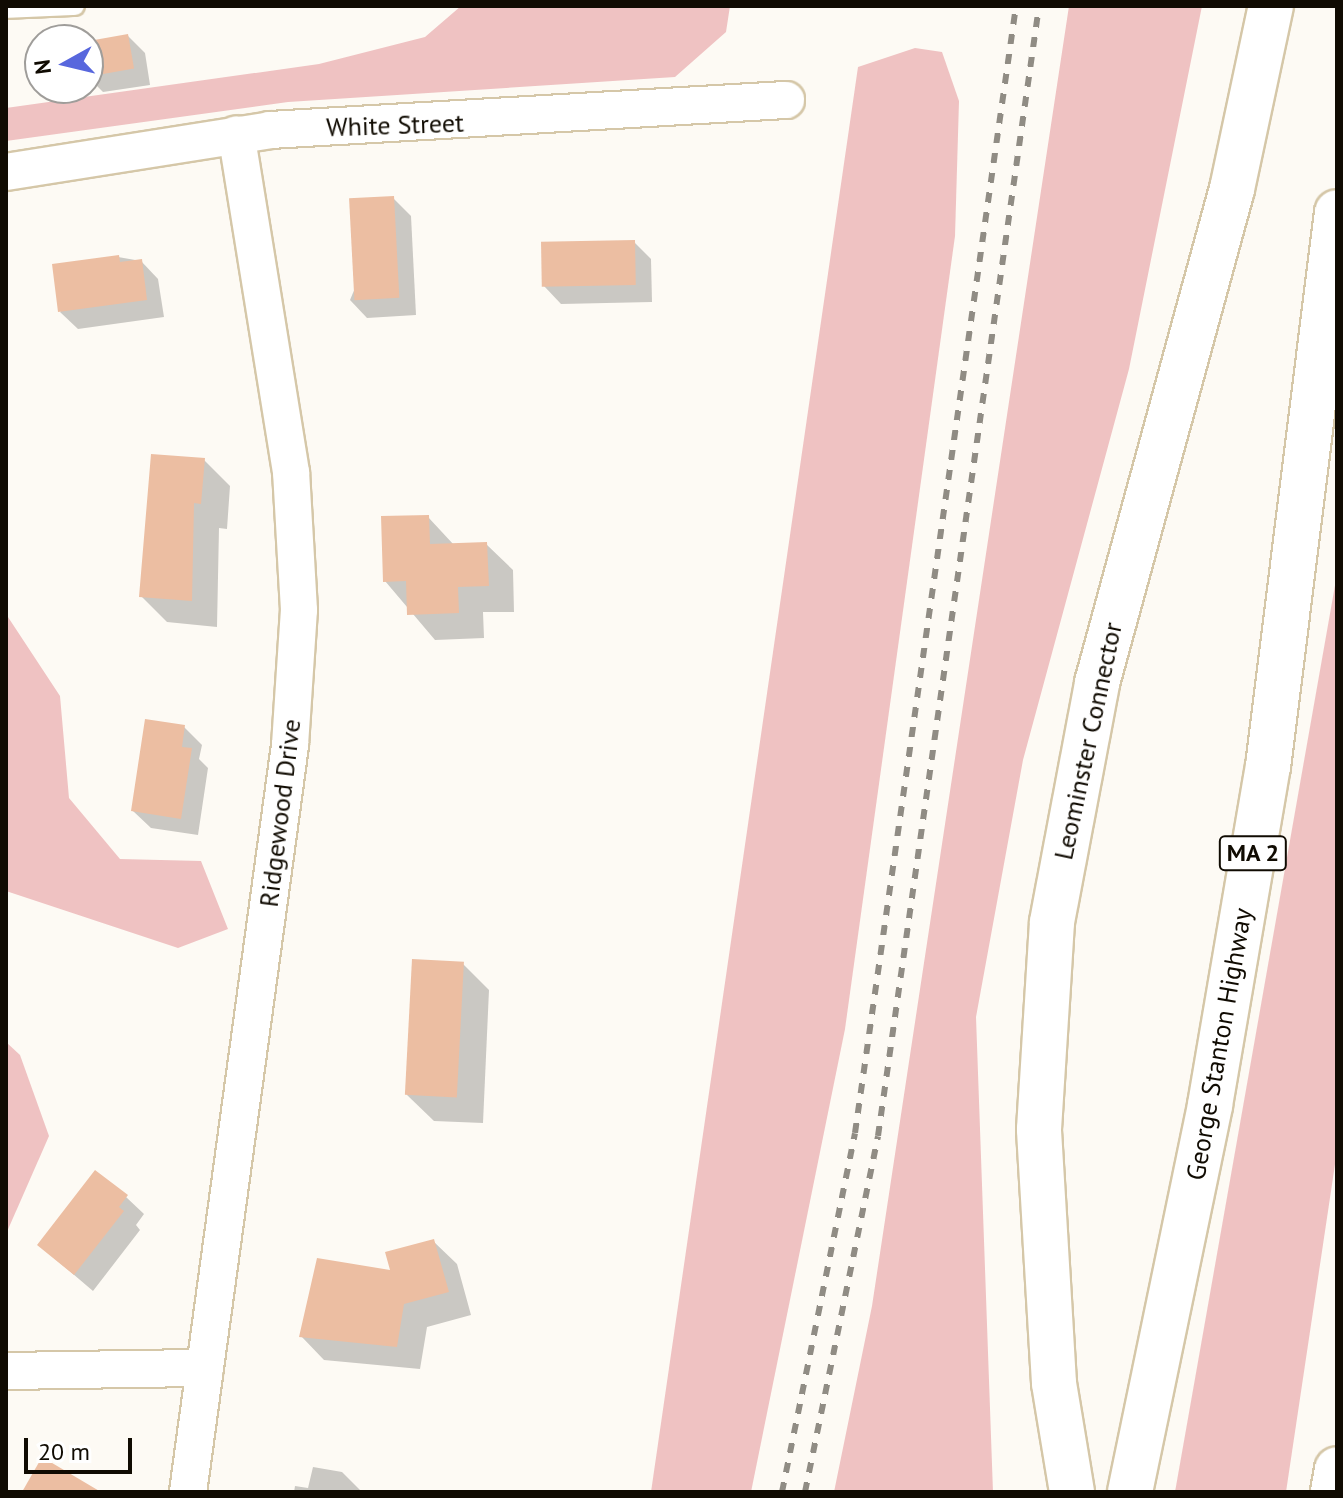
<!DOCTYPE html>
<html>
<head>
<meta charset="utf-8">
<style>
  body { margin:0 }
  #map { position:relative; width:1343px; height:1498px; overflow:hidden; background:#fdfaf4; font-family:"PT Sans",sans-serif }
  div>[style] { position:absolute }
  .green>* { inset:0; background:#efc2c2 }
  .shadow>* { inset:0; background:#0003 }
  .building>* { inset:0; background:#ecbea2; transform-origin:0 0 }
  .roads { filter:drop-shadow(2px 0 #d5c7a8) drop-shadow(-2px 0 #d5c7a8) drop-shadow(0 2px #d5c7a8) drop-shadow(0 -2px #d5c7a8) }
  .service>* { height:18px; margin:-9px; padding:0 9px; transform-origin:9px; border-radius:9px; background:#fff }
  .minor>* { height:36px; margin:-18px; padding:0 18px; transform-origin:18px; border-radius:18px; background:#fff }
  .secondary>* { height:44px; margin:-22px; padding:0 22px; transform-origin:22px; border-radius:22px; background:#fff }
  .motorway>* { height:44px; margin:-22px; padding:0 22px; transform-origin:22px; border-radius:22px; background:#fff }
  .rail>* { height:6px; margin-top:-3px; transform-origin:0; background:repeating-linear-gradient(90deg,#908c84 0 10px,transparent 0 20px) }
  span { translate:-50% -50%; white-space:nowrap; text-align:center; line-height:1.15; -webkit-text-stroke:6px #fff; paint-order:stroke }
  .shield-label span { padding:2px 6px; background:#fff; border:2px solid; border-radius:6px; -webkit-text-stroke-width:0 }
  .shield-label { font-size:24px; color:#100b02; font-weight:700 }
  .street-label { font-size:26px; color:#100b02 }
  .frame { position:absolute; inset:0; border:8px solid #100b02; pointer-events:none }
  .north { position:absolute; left:24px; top:24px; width:80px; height:80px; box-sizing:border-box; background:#fff; border:2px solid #9f9d9a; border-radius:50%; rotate:262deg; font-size:22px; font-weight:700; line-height:32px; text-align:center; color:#100b02 }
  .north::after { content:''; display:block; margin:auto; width:28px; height:36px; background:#5867dd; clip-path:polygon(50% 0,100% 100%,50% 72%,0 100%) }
  .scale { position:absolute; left:24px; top:1438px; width:108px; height:36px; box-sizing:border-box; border:4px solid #100b02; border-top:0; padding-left:10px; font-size:24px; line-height:28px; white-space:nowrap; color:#100b02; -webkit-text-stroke:6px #fff; paint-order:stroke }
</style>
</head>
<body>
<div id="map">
  <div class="green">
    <i style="clip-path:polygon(461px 6px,730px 6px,726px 32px,675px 77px,288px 102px,6px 141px,6px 108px,319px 64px,425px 37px)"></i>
    <i style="clip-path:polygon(1069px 6px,1202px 6px,1129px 369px,1023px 760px,976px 1017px,993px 1492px,834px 1492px,872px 1306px)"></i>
    <i style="clip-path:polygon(915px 48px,942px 52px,959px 101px,955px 236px,845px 1029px,751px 1492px,651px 1492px,858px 67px)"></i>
    <i style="clip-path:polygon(1337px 574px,1337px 1151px,1286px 1492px,1175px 1492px)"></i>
    <i style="clip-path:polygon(6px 614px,60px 696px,69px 798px,120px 859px,201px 861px,228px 929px,178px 948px,6px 891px)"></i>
    <i style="clip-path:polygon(6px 1042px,20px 1055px,49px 1136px,6px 1234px)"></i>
  </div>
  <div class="shadow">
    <i style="clip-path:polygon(128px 36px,145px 53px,150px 85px,103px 92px,88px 77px,88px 42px)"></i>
    <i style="clip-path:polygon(393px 198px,411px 216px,416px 315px,367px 318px,350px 300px)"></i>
    <i style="clip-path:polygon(634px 242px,651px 259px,652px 302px,561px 304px,544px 286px)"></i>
    <i style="clip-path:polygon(118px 257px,141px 261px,158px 279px,164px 317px,78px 329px,60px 312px)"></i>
    <i style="clip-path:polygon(204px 460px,230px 486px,227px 529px,219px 528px,217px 627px,167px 622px,141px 596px)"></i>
    <i style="clip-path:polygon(428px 517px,454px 545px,486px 544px,513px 570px,514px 612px,483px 612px,484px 638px,435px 640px,385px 581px)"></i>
    <i style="clip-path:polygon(184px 727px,202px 745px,199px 759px,208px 768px,198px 835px,151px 828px,133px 811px)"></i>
    <i style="clip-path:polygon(463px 964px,489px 990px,483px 1123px,434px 1121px,407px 1095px)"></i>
    <i style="clip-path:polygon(126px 1197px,144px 1214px,136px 1225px,140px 1230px,93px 1291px,39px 1245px)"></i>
    <i style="clip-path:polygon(433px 1241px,457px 1264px,471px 1315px,427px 1327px,420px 1369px,324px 1360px,301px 1336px)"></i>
    <i style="clip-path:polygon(313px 1467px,342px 1472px,362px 1492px,294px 1492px,295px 1486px,308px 1488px)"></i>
  </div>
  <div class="building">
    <i style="left:128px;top:34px;width:35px;height:40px;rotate:80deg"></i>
    <i style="left:394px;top:196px;width:102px;height:45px;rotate:87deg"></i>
    <i style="left:635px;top:240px;width:45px;height:94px;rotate:89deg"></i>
    <i style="clip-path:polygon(119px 255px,120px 262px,142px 259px,147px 300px,58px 312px,52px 264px)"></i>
    <i style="clip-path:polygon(151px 454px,205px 458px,201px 504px,194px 503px,192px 601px,139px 597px)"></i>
    <i style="clip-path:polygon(429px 515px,430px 544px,487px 542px,489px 586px,458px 587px,459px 613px,407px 615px,406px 581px,383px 582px,381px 516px)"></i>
    <i style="clip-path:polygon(145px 719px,185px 725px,182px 747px,192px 748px,181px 819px,131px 811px)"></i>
    <i style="left:412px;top:959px;width:52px;height:136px;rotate:3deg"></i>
    <i style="clip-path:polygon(95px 1170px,128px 1195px,119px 1207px,124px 1211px,74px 1275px,37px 1245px)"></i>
    <i style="clip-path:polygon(434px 1239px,449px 1292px,404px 1304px,397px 1347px,299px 1337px,317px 1258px,390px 1270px,385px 1252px)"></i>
    <i style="clip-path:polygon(42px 1457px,101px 1492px,22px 1492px)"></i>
  </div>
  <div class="roads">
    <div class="service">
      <i style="left:6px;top:9px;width:69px;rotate:-2.5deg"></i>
    </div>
    <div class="minor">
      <i style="left:6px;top:172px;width:267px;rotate:-9deg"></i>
      <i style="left:270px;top:130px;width:517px;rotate:-3.33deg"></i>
      <i style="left:6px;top:1371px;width:199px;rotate:-0.9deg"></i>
      <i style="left:188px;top:1492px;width:754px;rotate:-82.22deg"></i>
      <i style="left:290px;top:745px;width:135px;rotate:-86.2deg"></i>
      <i style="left:299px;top:610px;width:138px;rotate:-93.3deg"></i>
      <i style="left:291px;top:472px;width:342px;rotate:-99.2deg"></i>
    </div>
    <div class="secondary">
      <i style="left:1072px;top:1492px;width:110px;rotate:-99.4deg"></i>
      <i style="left:1054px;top:1383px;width:254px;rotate:-93.4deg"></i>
      <i style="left:1039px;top:1129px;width:207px;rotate:-86.4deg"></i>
      <i style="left:1052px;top:922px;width:243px;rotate:-79.3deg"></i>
      <i style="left:1097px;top:683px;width:512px;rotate:-74.72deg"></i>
      <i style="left:1232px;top:189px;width:187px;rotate:-78deg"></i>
    </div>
    <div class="motorway">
      <i style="left:1130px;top:1492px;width:395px;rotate:-78.3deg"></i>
      <i style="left:1210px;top:1105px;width:343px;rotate:-80.3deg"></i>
      <i style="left:1268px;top:767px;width:559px;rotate:-82.91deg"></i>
      <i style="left:1333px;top:1492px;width:23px;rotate:-80deg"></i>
    </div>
  </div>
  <div class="rail">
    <i style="left:782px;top:1492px;width:366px;rotate:-78.5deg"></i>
    <i style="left:855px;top:1133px;width:1138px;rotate:-81.87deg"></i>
    <i style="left:805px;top:1492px;width:363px;rotate:-78.4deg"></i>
    <i style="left:878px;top:1136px;width:1141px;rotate:-81.89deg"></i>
  </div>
  <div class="shield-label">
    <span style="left:1253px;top:853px">MA 2</span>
  </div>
  <div class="street-label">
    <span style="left:395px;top:125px;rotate:-2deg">White Street</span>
    <span style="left:1088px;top:741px;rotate:-78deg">Leominster Connector</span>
    <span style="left:280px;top:813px;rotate:-83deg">Ridgewood Drive</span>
    <span style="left:1219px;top:1044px;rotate:-80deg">George Stanton Highway</span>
  </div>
  <div class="frame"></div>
  <div class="north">N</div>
  <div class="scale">20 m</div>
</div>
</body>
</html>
